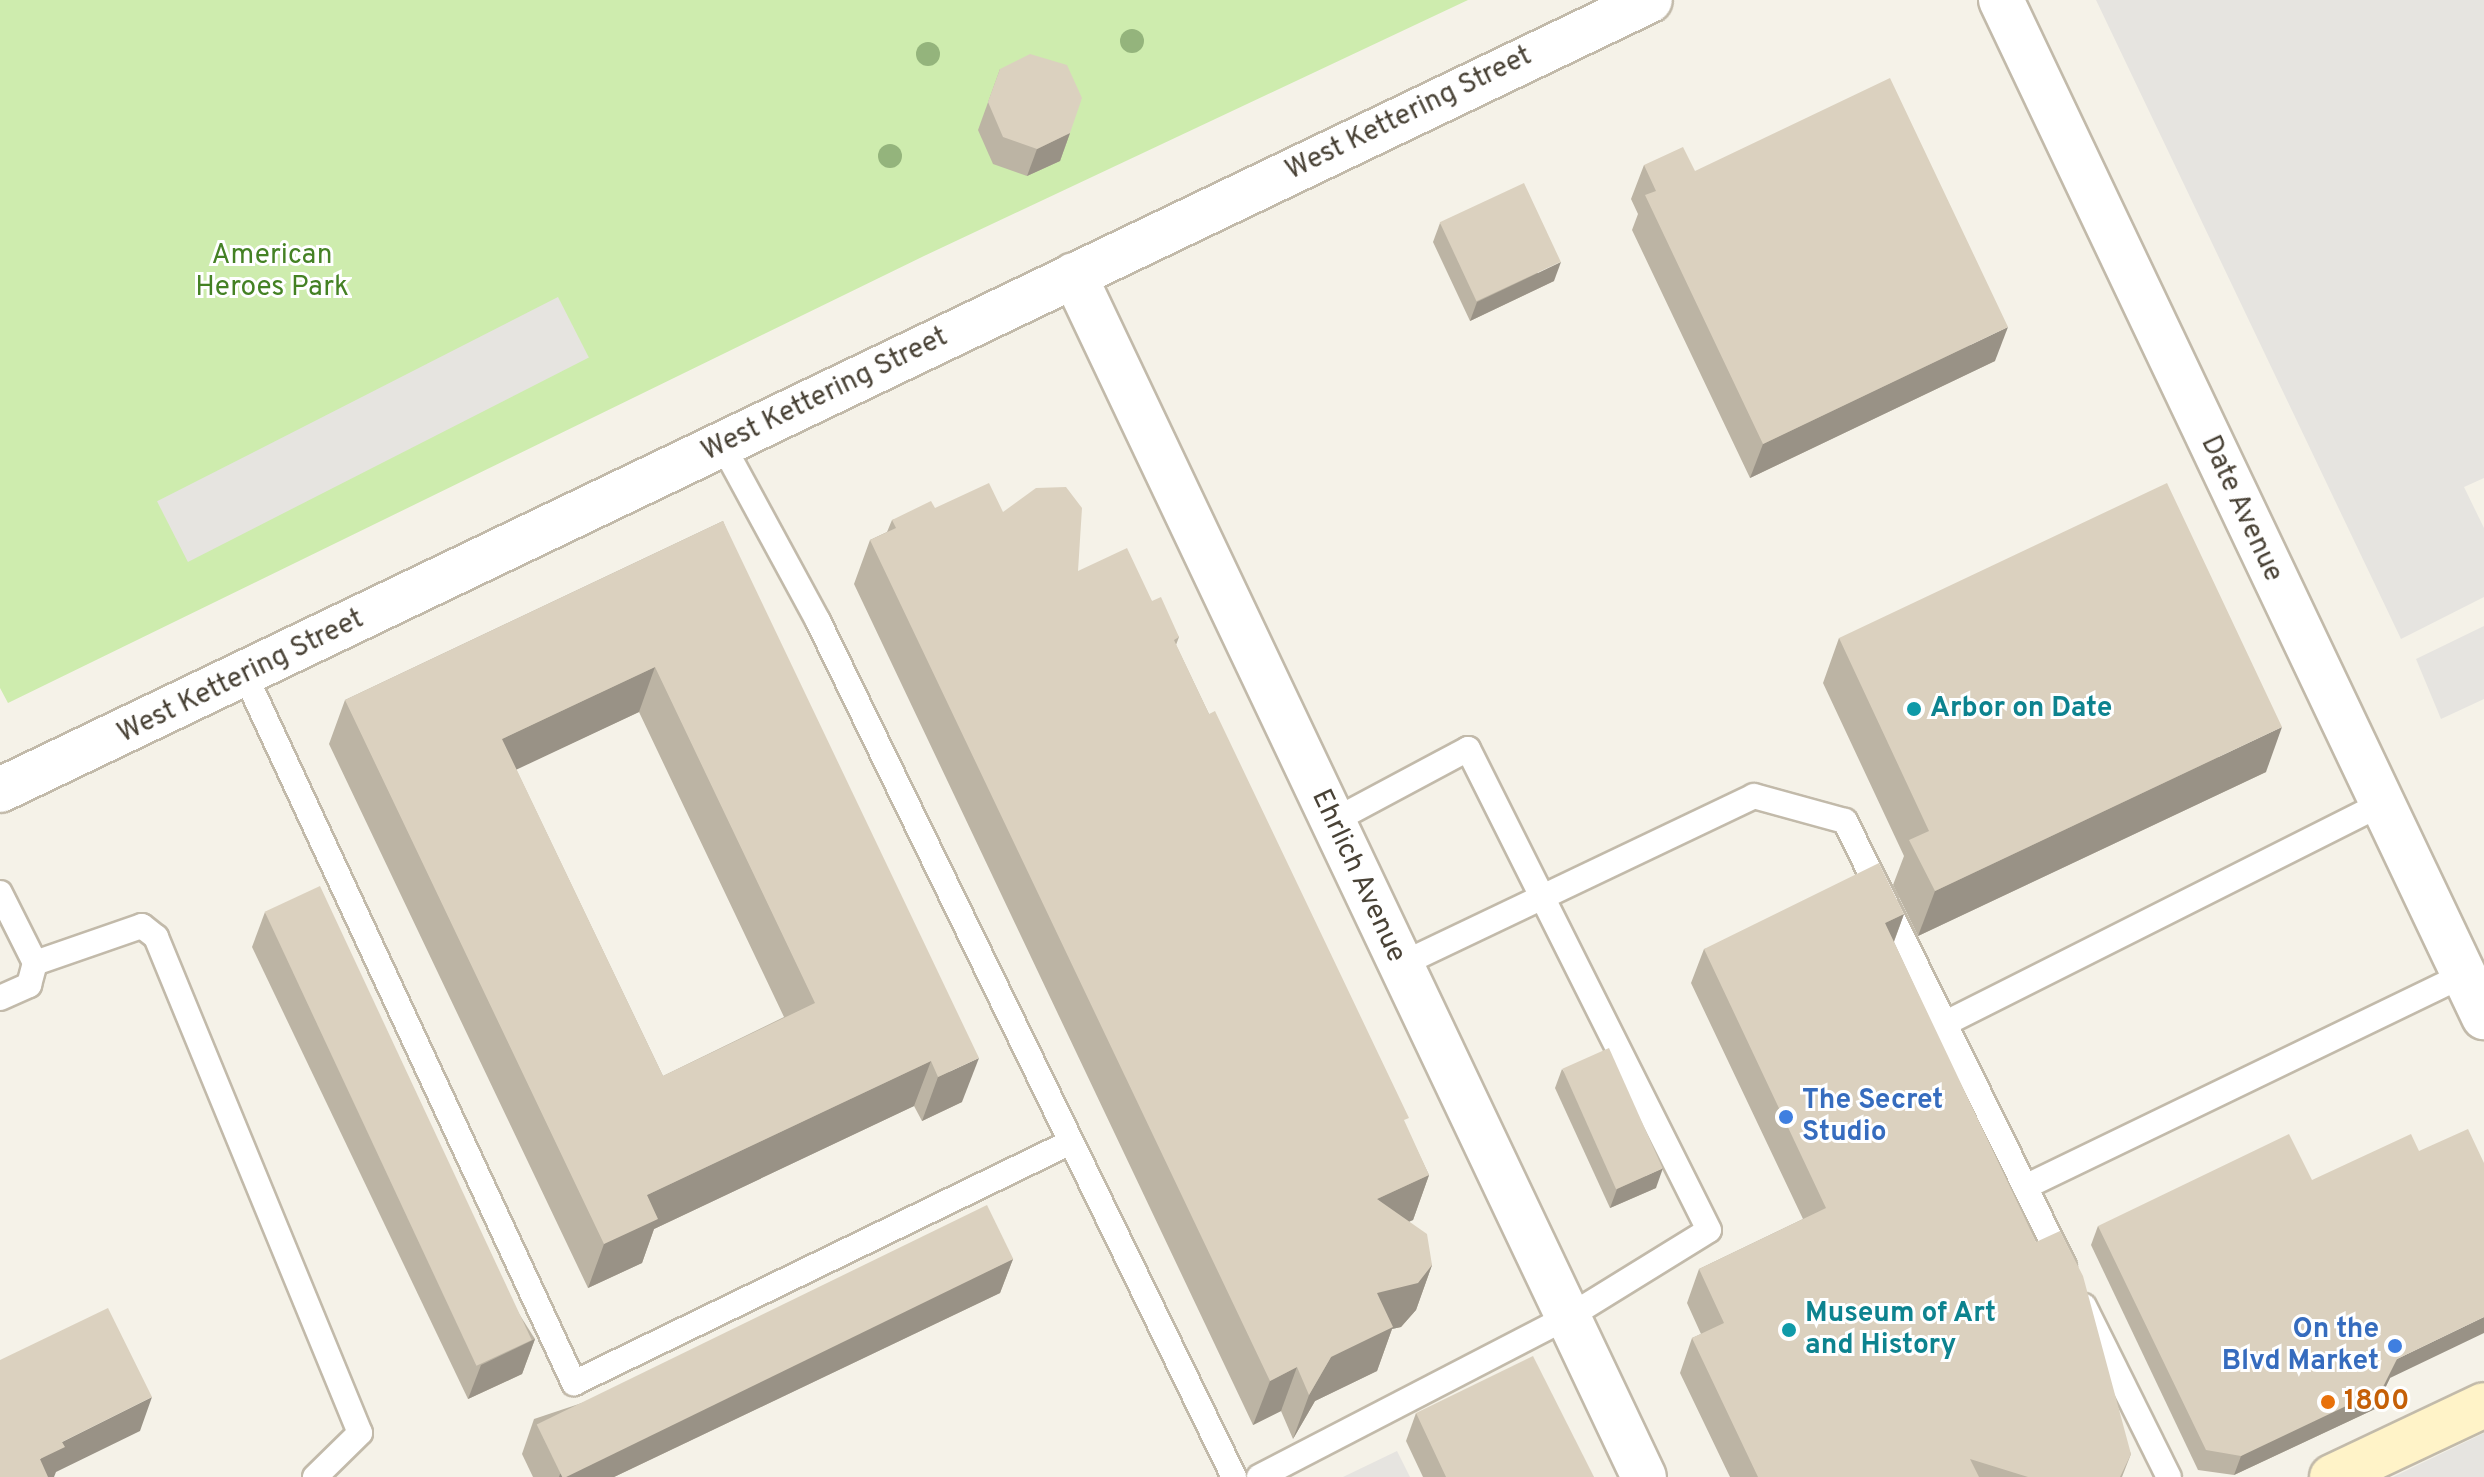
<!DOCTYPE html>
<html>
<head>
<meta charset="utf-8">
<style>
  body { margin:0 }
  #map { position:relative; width:2484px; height:1477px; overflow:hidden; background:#f5f2e8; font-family:Overpass,sans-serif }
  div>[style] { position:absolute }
  .green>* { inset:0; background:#ceecae }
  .parking>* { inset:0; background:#e6e4e0; transform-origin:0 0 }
  .roads { filter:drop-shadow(2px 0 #c2baaa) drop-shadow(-2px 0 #c2baaa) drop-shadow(0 2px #c2baaa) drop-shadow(0 -2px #c2baaa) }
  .lane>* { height:24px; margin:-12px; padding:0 12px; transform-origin:12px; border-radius:12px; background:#fff }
  .street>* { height:44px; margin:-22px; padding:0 22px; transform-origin:22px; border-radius:22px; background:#fff }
  .secondary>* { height:44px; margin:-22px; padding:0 22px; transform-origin:22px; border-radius:22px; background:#fff3c8 }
  .trees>* { width:24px; height:24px; margin:-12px; border-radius:50%; background:#94b47c }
  .wall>* { inset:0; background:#bcb4a4 }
  .shaded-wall>* { inset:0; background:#999286 }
  .building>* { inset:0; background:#dbd1bf; transform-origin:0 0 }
  .dots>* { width:22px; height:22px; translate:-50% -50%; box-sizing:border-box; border:4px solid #fff; border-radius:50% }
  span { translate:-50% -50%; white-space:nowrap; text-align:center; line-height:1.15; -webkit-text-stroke:6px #fff; paint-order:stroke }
  .street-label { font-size:28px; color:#494236 }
  .park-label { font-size:28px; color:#448124 }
  .culture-label { font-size:28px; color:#0d838f; font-weight:700 }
  .left { translate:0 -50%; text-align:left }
  .shop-label { font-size:28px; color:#366cbe; font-weight:700 }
  .right { translate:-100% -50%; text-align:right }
  .food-label { font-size:28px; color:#c56008; font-weight:700 }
</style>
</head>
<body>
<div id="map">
  <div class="green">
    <i style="clip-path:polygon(0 0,1468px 0,924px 256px,8px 703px,0 688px)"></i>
  </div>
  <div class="parking">
    <i style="clip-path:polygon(2096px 0,2484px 0,2484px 478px,2464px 487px,2484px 528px,2484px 597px,2401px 639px)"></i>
    <i style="left:558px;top:297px;width:68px;height:450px;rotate:63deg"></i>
    <i style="clip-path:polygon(2484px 626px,2484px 699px,2441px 719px,2416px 659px)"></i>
    <i style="clip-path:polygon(2484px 1433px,2484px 1477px,2393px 1477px)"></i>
    <i style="clip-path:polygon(1397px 1451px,1410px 1477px,1343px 1477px)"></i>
  </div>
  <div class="roads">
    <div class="lane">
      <i style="left:722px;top:444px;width:201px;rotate:61.5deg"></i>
      <i style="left:818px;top:621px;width:952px;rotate:64.08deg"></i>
      <i style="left:245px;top:675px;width:781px;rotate:65.08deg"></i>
      <i style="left:574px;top:1383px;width:550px;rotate:-25.87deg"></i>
      <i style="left:0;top:893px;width:78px;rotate:63.4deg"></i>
      <i style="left:35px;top:963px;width:113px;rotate:-19.1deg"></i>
      <i style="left:142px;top:926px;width:18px;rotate:38deg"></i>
      <i style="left:156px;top:937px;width:536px;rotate:67.64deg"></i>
      <i style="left:360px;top:1433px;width:63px;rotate:135.6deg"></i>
      <i style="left:1400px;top:965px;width:392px;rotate:-25.5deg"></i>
      <i style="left:1754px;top:796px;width:94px;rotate:15.4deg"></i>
      <i style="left:1845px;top:821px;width:496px;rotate:63.8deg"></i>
      <i style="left:0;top:998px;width:32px;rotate:-24deg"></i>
      <i style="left:29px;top:985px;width:23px;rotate:-75deg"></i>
      <i style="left:1944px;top:1024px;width:490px;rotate:-26.7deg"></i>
      <i style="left:2025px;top:1187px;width:488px;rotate:-25.8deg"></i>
      <i style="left:2084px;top:1306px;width:191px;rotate:63.6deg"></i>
      <i style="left:1259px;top:1477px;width:350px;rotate:-27.4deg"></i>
      <i style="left:1570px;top:1316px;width:163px;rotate:-31.7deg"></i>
      <i style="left:1709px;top:1230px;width:538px;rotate:-116.61deg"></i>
      <i style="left:1468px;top:749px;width:153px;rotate:151.9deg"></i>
    </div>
    <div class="street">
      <i style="left:2001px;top:0;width:1126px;rotate:64.6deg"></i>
      <i style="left:1074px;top:275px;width:1330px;rotate:64.63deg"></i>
      <i style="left:0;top:790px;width:1829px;rotate:-25.58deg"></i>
    </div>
    <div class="secondary">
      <i style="left:2332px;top:1477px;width:168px;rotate:-25.3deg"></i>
    </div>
  </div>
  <div class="trees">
    <i style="left:1132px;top:41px"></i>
    <i style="left:928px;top:54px"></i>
    <i style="left:890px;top:156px"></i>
  </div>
  <div class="wall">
    <i style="clip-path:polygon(1000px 69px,1070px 133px,1060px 161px,1027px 176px,993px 164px,978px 130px)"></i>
    <i style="clip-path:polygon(1644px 165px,1695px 171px,1995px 361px,1750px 478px,1632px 230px,1638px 214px,1631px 199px)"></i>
    <i style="clip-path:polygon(1440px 223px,1554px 281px,1470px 321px,1433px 242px)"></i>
    <i style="clip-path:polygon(935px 508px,1003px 512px,1078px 571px,1152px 601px,1179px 637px,1176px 645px,1429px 1175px,1413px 1220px,1409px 1221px,1432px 1265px,1416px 1310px,1401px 1327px,1392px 1329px,1377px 1371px,1315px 1401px,1293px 1439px,1281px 1411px,1253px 1425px,854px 584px,870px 540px,887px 532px,892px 520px)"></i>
    <i style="clip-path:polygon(evenodd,723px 521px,962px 1102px,922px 1121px,914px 1106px,654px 1229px,642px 1263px,588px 1288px,329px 744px,345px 700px,723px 521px,639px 712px,784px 1017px,663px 1076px,516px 769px,639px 712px)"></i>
    <i style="clip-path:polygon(1839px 638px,2266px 772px,1918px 936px,1893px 885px,1904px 856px,1823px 683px)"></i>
    <i style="clip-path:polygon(265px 912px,535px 1339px,522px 1374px,468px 1399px,252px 947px)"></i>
    <i style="clip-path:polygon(1904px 914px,1894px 942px,2131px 1454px,2122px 1477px,1730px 1477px,1680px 1373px,1692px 1338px,1701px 1334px,1687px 1303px,1699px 1269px,1803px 1219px,1691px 983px,1704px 949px)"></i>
    <i style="clip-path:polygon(1562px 1069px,1656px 1188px,1610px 1208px,1555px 1088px)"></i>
    <i style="clip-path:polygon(2098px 1226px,2390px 1378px,2375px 1409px,2234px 1475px,2198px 1470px,2091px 1245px)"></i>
    <i style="clip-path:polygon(1013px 1259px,1000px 1293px,614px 1477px,533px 1477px,522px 1454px,534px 1419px)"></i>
    <i style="clip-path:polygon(1416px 1413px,1594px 1477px,1423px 1477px,1406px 1441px)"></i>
  </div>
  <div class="shaded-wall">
    <i style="clip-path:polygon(1070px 133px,1060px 161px,1027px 176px,1037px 149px)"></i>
    <i style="clip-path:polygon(1561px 262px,1554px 281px,1470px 321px,1477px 302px)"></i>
    <i style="clip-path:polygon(2008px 327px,1995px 361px,1750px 478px,1763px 444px)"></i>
    <i style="clip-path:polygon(655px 667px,639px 712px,486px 784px,502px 739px)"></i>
    <i style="clip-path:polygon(2282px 727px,2266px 772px,1918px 936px,1935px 891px)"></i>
    <i style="clip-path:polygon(1904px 914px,1891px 949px,1885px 923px)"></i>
    <i style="clip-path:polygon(979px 1058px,962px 1102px,922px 1121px,938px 1077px)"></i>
    <i style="clip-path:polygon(931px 1061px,914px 1106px,654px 1229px,642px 1263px,588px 1288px,604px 1244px,647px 1195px)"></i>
    <i style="clip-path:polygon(1663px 1168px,1656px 1188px,1610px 1208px,1617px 1189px)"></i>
    <i style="clip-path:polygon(1429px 1175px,1413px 1220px,1361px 1244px,1377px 1199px)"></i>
    <i style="clip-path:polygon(1013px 1259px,1000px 1293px,614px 1477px,559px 1477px,560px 1474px)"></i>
    <i style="clip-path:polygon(1432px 1265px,1416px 1310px,1401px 1327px,1392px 1329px,1377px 1371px,1315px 1401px,1293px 1439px,1309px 1395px,1331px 1357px,1377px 1293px)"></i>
    <i style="clip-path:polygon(2484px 1317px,2484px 1333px,2390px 1378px,2375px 1409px,2234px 1475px,2241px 1456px,2397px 1359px)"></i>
    <i style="clip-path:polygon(535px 1339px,522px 1374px,468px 1399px,481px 1365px)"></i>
    <i style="clip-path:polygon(1297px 1367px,1281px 1411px,1253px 1425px,1270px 1381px)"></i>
    <i style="clip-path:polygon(152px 1397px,140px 1431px,56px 1472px,54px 1477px,34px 1477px,40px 1459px,62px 1442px)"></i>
  </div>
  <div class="building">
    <i style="clip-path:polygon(1030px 54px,1067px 65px,1082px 98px,1070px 133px,1037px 149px,1003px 137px,988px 102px,1000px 69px)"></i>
    <i style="clip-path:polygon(1890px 78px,2008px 327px,1763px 444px,1645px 195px,1656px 191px,1644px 165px,1683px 147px,1695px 171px)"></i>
    <i style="left:1524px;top:183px;width:87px;height:93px;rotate:65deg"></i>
    <i style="clip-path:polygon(989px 483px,1003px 512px,1036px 488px,1066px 487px,1082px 508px,1078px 571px,1127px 548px,1152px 601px,1161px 597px,1179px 637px,1174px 640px,1209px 714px,1215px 711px,1409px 1118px,1404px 1120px,1429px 1175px,1377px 1199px,1427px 1234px,1432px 1265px,1418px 1283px,1377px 1293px,1393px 1327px,1331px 1357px,1309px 1395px,1297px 1367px,1270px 1381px,870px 540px,896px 528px,892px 520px,931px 501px,935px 508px)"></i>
    <i style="clip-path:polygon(2167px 483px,2282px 727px,1935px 891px,1909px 840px,1929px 831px,1839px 638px)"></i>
    <i style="clip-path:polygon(evenodd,723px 521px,979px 1058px,938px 1077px,931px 1061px,647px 1195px,658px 1219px,604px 1244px,345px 700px,723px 521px,655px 667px,815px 1003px,663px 1076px,502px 739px,655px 667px)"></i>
    <i style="clip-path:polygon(1879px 863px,1904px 914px,1885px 923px,2036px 1242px,2060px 1231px,2083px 1276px,2131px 1454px,2120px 1477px,2028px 1477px,1970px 1459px,1979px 1477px,1758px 1477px,1692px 1338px,1724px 1323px,1699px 1269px,1826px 1208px,1704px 949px)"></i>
    <i style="left:320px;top:886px;width:501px;height:61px;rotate:65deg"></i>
    <i style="left:1609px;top:1048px;width:132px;height:51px;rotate:66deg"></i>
    <i style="clip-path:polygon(2468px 1129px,2484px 1163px,2484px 1317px,2397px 1359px,2382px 1389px,2241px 1456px,2206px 1450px,2098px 1226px,2289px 1134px,2312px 1180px,2411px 1134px,2419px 1151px)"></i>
    <i style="left:987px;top:1205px;width:60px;height:501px;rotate:64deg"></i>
    <i style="clip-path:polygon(108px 1308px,152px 1397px,62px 1442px,65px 1447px,40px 1459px,48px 1477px,0 1477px,0 1360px)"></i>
    <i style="clip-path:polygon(1533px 1356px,1594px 1477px,1446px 1477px,1416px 1413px)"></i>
  </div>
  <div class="dots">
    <i style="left:1914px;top:709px;background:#0f9aa8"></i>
    <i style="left:1786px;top:1117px;background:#3f7fe0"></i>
    <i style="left:1789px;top:1330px;background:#0f9aa8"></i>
    <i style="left:2395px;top:1346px;background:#3f7fe0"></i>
    <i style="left:2328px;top:1402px;background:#e8710a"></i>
  </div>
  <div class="street-label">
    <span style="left:1409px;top:114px;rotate:-26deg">West Kettering Street</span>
    <span style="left:825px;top:395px;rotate:-26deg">West Kettering Street</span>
    <span style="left:2241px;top:509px;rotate:65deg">Date Avenue</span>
    <span style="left:241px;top:677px;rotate:-26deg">West Kettering Street</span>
    <span style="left:1358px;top:876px;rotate:65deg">Ehrlich Avenue</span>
  </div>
  <div class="park-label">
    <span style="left:272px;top:272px">American<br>Heroes Park</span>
  </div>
  <div class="culture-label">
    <span class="left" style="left:1930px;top:709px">Arbor on Date</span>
    <span class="left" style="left:1805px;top:1330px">Museum of Art<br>and History</span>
  </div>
  <div class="shop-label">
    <span class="left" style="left:1802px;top:1117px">The Secret<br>Studio</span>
    <span class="right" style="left:2379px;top:1346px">On the<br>Blvd Market</span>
  </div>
  <div class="food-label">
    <span class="left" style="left:2344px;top:1402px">1800</span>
  </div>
</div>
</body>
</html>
